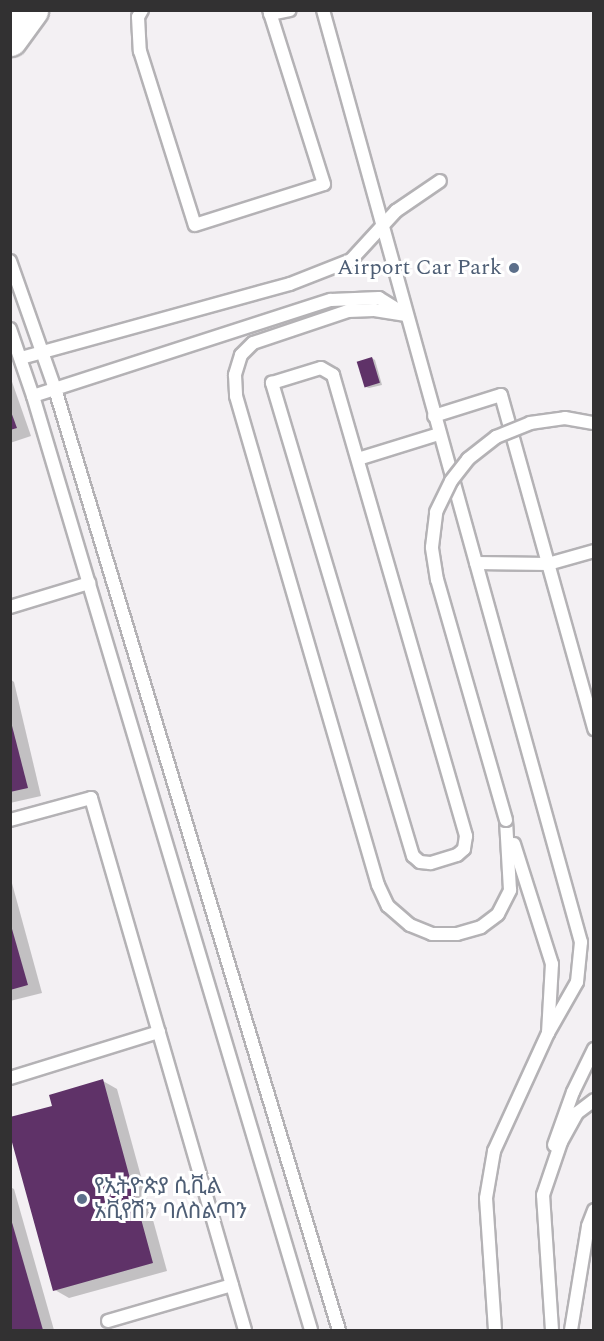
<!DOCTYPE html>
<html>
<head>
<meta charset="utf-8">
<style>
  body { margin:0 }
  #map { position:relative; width:604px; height:1341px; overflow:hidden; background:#f3f0f3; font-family:Spectral,"Noto Sans Ethiopic",serif }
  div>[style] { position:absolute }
  .shadow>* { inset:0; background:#0003 }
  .building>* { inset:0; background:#5f3268; transform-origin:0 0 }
  .roads { filter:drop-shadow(2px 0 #b4b2b5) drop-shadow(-2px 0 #b4b2b5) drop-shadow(0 2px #b4b2b5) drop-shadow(0 -2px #b4b2b5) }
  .lane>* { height:12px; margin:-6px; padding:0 6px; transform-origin:6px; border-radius:6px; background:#fff }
  .secondary>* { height:33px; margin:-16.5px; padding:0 16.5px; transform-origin:16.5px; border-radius:16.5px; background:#fff }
  .bridges { filter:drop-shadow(2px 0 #b4b2b5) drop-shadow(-2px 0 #b4b2b5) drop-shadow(0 2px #b4b2b5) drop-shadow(0 -2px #b4b2b5) }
  .lane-bridge>* { height:12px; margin:-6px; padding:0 6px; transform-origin:6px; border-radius:6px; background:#fff }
  .dots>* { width:16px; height:16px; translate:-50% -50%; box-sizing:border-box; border:3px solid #fff; border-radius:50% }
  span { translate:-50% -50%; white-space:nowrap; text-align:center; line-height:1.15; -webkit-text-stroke:6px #fff; paint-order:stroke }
  .service-label { font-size:22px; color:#4e5e75 }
  .right { translate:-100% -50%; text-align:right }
  .left { translate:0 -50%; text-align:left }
  .frame { position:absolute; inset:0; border:12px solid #323132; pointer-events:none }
</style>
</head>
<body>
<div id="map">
  <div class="shadow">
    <i style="clip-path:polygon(372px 358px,375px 360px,382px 385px,369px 388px,366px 387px)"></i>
    <i style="clip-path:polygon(10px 376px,31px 436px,10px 443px)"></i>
    <i style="clip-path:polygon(10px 679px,14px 682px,41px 796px,10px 803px)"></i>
    <i style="clip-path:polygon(10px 876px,42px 993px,10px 1001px)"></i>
    <i style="clip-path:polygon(103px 1081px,117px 1089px,167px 1271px,69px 1298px,55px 1290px,54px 1107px)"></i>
    <i style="clip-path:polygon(10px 1187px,14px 1189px,54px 1330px,10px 1330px)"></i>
  </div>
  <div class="building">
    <i style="left:372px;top:357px;width:27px;height:16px;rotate:73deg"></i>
    <i style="clip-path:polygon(10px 409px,17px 428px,10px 430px)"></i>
    <i style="clip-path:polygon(10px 718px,28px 788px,10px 792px)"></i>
    <i style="clip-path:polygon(10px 922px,28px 985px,10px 990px)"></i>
    <i style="clip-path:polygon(103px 1079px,153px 1263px,53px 1291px,10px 1135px,10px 1117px,52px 1106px,49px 1095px)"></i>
    <i style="clip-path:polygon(11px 1219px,43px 1330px,10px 1330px)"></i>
  </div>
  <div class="roads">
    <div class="lane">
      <i style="left:142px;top:10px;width:8px;rotate:120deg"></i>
      <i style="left:138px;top:17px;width:34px;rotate:87deg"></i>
      <i style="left:140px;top:51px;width:182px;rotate:72.5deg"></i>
      <i style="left:195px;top:225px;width:135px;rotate:-17.6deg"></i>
      <i style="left:324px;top:184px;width:182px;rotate:-107.5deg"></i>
      <i style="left:323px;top:10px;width:967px;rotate:74.53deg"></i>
      <i style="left:581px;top:942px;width:40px;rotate:95.7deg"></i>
      <i style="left:577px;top:982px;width:59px;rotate:119.6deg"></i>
      <i style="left:270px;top:14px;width:20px;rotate:-11deg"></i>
      <i style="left:10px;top:261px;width:136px;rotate:70.6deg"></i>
      <i style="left:55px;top:389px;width:983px;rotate:73.21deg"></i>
      <i style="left:406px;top:315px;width:32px;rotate:-171deg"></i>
      <i style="left:374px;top:310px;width:26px;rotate:178deg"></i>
      <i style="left:348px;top:311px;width:100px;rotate:161.4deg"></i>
      <i style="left:253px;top:343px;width:17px;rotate:135deg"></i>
      <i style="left:241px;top:355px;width:21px;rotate:107deg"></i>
      <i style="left:235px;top:375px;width:21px;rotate:87deg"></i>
      <i style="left:236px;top:396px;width:509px;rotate:73.81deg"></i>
      <i style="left:378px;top:885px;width:23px;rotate:65deg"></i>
      <i style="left:388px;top:906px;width:29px;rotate:41deg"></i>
      <i style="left:410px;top:925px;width:24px;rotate:22deg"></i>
      <i style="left:432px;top:934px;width:25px"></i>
      <i style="left:457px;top:934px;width:25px;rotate:-16deg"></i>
      <i style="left:481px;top:927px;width:21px;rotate:-37deg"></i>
      <i style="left:498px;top:914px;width:27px;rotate:-63deg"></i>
      <i style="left:510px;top:890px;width:70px;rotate:-93.3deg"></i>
      <i style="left:10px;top:329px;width:71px;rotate:71.1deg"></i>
      <i style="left:33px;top:396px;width:974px;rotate:73.42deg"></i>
      <i style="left:21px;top:358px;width:279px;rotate:-15.4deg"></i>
      <i style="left:290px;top:284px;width:66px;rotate:-21.5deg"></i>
      <i style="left:351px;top:260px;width:67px;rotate:-47.4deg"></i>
      <i style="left:396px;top:211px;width:53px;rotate:-34.3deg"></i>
      <i style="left:321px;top:368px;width:14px;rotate:30deg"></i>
      <i style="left:333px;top:375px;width:480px;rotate:73.9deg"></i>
      <i style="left:466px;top:836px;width:13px;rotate:99deg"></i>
      <i style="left:464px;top:849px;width:9px;rotate:139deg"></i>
      <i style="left:457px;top:855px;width:28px;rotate:163deg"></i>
      <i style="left:430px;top:863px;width:10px;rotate:-174deg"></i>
      <i style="left:420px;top:862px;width:9px;rotate:-139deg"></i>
      <i style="left:413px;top:856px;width:494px;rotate:-106.6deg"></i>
      <i style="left:272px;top:383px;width:51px;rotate:-17deg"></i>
      <i style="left:33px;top:396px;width:313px;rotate:-17.9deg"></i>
      <i style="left:331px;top:300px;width:48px;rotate:-2.4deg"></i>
      <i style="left:379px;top:298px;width:28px;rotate:32deg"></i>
      <i style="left:434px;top:416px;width:70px;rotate:-17.4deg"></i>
      <i style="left:501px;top:395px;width:347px;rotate:74.4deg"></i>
      <i style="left:358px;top:459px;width:85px;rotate:-17.2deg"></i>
      <i style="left:476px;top:563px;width:72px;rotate:0.8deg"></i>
      <i style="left:548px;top:564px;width:48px;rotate:-15.8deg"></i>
      <i style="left:10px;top:607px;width:83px;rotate:-16.9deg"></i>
      <i style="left:10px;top:820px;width:84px;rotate:-15.2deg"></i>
      <i style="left:91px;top:798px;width:554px;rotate:73.86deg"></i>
      <i style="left:10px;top:1078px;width:156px;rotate:-17.2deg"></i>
      <i style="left:554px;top:1145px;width:56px;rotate:-70.3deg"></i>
      <i style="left:573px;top:1092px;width:48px;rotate:-64deg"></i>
      <i style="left:108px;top:1321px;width:129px;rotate:-16.2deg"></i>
      <i style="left:495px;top:1330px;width:132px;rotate:-93.9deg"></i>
      <i style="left:486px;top:1198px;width:48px;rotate:-80.3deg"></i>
      <i style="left:494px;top:1151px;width:130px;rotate:-65.4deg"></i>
      <i style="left:548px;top:1033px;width:69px;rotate:-86.7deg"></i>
      <i style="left:552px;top:964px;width:126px;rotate:-107.6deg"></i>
      <i style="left:552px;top:1330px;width:135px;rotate:-93.8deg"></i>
      <i style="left:543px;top:1195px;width:56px;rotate:-71.2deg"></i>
      <i style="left:561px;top:1142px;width:33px;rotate:-61deg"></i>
      <i style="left:577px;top:1113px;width:21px;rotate:-37deg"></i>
      <i style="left:571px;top:1330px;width:105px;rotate:-80.7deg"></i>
      <i style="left:588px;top:1226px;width:17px;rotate:-69deg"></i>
    </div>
    <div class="secondary">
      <i style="left:10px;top:39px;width:36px;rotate:-54deg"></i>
    </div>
  </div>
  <div class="bridges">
    <div class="lane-bridge">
      <i style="left:506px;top:820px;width:250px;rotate:-106deg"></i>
      <i style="left:437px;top:580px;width:33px;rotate:-99deg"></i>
      <i style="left:432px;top:547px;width:35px;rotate:-83deg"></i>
      <i style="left:436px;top:512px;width:34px;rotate:-64deg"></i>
      <i style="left:451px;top:481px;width:28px;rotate:-52deg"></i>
      <i style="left:468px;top:459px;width:36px;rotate:-38deg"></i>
      <i style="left:496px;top:437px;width:37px;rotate:-22deg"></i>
      <i style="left:530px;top:423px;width:35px;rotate:-8deg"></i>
      <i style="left:565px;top:418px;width:29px;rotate:10deg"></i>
    </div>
  </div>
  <div class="dots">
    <i style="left:514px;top:268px;background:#5c6f8a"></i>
    <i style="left:82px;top:1199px;background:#5c6f8a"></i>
  </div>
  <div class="service-label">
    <span class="right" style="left:502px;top:268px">Airport Car Park</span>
    <span class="left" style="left:94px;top:1199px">የኢትዮጵያ ሲቪል<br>አቪየሽን ባለስልጣን</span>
  </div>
  <div class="frame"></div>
</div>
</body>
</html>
